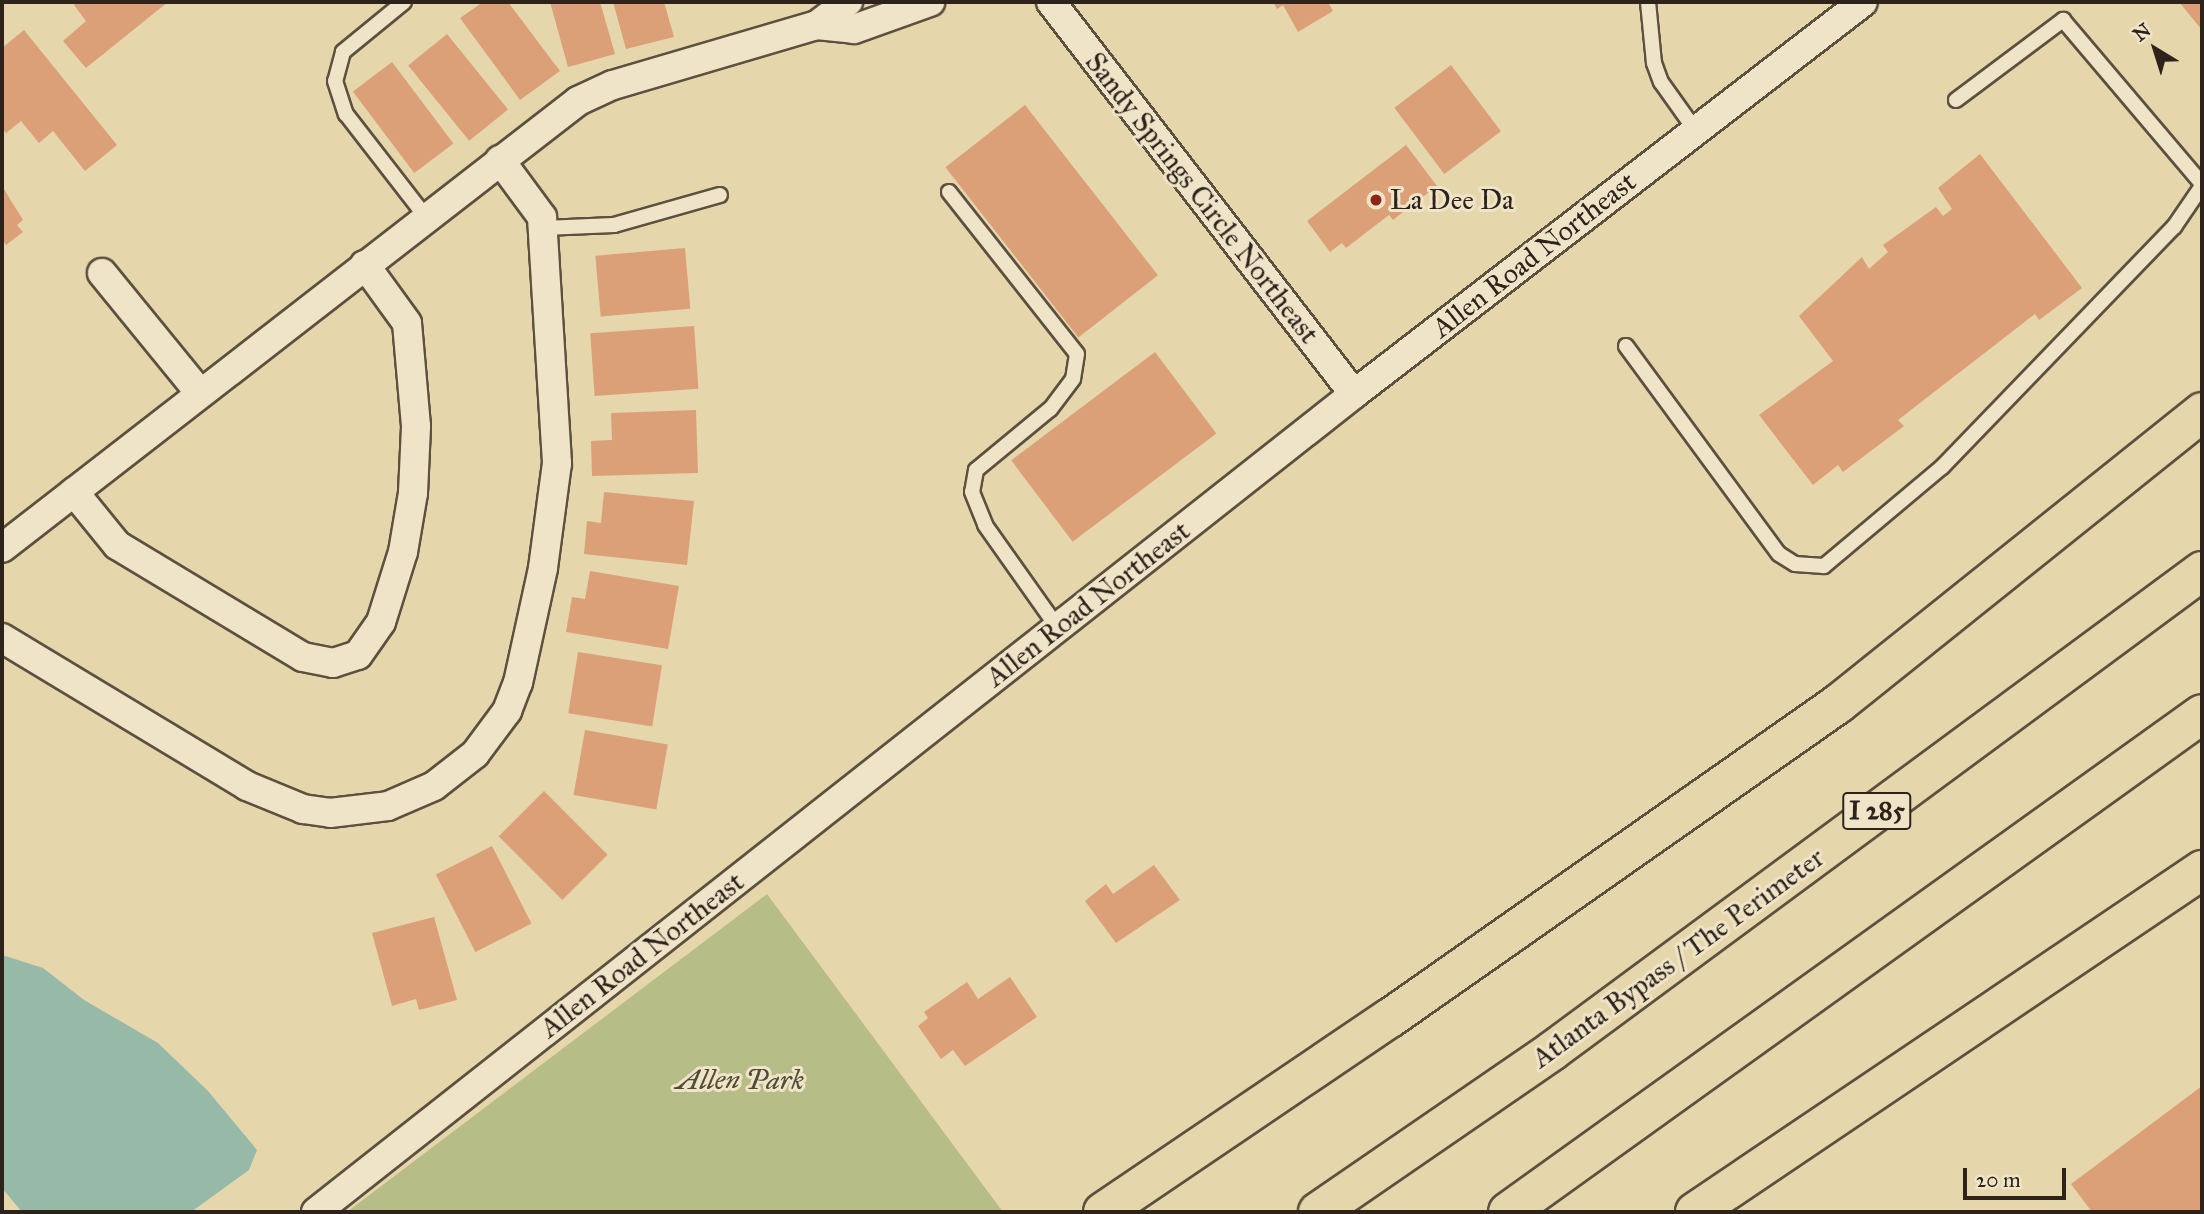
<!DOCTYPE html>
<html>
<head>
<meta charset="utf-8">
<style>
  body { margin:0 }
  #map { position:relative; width:2204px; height:1214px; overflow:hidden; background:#e6d6ab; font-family:"IM FELL Great Primer",serif }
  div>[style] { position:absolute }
  .green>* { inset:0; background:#b7bd87 }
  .water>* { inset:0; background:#96b9a8 }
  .building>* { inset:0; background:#dca079; transform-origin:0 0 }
  .roads { filter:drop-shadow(2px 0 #5c503f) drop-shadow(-2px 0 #5c503f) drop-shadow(0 2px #5c503f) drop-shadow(0 -2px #5c503f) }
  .lane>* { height:14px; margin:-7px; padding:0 7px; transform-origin:7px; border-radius:7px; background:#efe4c8 }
  .street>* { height:28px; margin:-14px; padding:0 14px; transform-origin:14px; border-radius:14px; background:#efe4c8 }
  .highway>* { height:38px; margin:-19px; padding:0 19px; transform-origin:19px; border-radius:19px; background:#e6d6ab }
  .dots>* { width:19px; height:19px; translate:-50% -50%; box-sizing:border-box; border:4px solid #efe4c8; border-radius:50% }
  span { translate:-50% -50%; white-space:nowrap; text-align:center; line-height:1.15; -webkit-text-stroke:6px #efe4c8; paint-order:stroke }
  .shield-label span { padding:2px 5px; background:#efe4c8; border:2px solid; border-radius:5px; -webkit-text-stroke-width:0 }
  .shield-label { font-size:26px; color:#2e231b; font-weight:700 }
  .street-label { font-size:28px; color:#2e231b }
  .poi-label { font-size:28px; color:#2e231b }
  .left { translate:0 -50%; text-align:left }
  .park-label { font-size:28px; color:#504a36; font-style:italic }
  .frame { position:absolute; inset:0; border:4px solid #2e231b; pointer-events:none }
  .north { position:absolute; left:2120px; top:14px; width:70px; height:70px; -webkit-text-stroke:5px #efe4c8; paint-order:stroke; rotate:322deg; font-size:19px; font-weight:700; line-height:28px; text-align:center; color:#2e231b }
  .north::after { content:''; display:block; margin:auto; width:24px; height:32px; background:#2e231b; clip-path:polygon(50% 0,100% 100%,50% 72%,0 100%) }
  .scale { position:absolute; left:1963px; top:1168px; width:103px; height:32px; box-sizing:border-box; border:4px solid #2e231b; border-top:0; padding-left:9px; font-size:21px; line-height:24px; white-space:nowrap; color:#2e231b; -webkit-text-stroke:5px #efe4c8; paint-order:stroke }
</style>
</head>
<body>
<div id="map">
  <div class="green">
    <i style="clip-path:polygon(767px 894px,1003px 1212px,347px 1212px)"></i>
  </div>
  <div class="water">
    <i style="clip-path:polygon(2px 955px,43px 968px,84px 1000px,158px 1043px,208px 1091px,257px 1150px,249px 1170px,191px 1212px,22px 1212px,2px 1188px)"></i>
  </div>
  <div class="building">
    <i style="clip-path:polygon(78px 2px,168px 2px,86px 68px,63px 41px,86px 21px,74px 5px)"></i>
    <i style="clip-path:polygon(483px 2px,508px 2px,560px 71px,520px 100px,460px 18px)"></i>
    <i style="clip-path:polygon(550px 2px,600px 2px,615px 54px,568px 67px)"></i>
    <i style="clip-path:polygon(613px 2px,664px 2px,674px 37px,626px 49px)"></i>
    <i style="clip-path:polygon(1273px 2px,1328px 2px,1333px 11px,1298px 32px,1283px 5px,1277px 9px)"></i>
    <i style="clip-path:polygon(2179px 2px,2202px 2px,2202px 30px)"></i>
    <i style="clip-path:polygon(24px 30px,117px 145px,85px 171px,53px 131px,39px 143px,21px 121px,6px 133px,2px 128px,2px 48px)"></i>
    <i style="left:447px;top:34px;width:97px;height:50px;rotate:51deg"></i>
    <i style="left:392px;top:62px;width:102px;height:49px;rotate:53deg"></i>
    <i style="left:1451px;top:65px;width:83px;height:71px;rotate:53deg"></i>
    <i style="left:1025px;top:105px;width:216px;height:101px;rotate:52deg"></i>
    <i style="clip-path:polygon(1406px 145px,1437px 186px,1393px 220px,1389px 215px,1346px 248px,1342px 243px,1330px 252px,1307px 221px)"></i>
    <i style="clip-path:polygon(1980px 154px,2082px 288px,2039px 320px,2035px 314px,1898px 420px,1904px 426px,1843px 472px,1838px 465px,1813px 485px,1759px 415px,1833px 361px,1799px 316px,1862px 257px,1869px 269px,1888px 252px,1883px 245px,1936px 207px,1943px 216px,1952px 209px,1938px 188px)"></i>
    <i style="clip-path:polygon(2px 186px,23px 220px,17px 225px,23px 232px,6px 245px,2px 239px)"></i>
    <i style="left:685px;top:248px;width:61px;height:90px;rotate:85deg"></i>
    <i style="left:694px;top:326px;width:63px;height:104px;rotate:86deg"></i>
    <i style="left:1155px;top:352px;width:102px;height:180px;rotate:53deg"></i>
    <i style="clip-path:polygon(696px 410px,698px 473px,592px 476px,591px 441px,612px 440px,611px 413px)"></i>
    <i style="clip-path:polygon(604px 492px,694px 501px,687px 565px,584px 554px,587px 521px,601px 523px)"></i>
    <i style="clip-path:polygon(590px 571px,679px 586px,668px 649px,566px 632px,572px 597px,585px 599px)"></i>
    <i style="left:578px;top:652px;width:85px;height:62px;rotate:9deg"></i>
    <i style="left:585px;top:730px;width:84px;height:66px;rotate:10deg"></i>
    <i style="left:544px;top:791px;width:90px;height:64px;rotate:45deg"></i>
    <i style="left:492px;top:846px;width:87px;height:63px;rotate:63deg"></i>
    <i style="clip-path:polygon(1154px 865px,1180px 900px,1116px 943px,1085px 901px,1106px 884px,1113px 894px)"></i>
    <i style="clip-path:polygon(434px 917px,457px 1000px,419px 1010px,416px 999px,392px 1006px,372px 933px)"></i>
    <i style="clip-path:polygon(1010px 977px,1037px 1017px,965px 1066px,953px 1050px,941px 1059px,918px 1026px,928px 1018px,924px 1012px,967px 982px,978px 999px)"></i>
    <i style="clip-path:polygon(2202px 1086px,2202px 1212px,2092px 1212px,2071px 1184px)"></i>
  </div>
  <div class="roads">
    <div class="lane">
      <i style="left:404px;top:2px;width:79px;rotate:140.7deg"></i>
      <i style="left:343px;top:52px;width:30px;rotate:105deg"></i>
      <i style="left:335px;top:81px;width:35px;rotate:72deg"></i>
      <i style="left:346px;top:114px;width:130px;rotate:52.2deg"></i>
      <i style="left:1648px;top:2px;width:61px;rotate:84.4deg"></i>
      <i style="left:1654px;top:63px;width:20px;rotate:70deg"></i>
      <i style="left:1661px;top:82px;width:60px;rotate:54.5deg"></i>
      <i style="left:1956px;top:100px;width:134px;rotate:-36.8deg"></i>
      <i style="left:2063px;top:20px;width:215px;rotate:49.7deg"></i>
      <i style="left:949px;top:192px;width:206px;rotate:51.7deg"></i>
      <i style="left:1077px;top:354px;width:25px;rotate:99deg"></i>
      <i style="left:1073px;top:379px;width:38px;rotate:127deg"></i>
      <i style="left:1050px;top:409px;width:96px;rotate:140.5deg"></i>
      <i style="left:976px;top:470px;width:22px;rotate:100deg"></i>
      <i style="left:972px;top:492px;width:35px;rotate:68deg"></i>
      <i style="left:985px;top:525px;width:126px;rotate:54.7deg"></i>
      <i style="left:544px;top:228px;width:70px;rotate:-2.5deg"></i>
      <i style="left:614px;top:225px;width:110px;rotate:-15.8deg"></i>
      <i style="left:1626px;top:346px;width:258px;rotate:53.7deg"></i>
      <i style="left:1779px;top:554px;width:19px;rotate:32deg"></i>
      <i style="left:1795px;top:564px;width:29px;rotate:4deg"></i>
      <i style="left:1824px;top:566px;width:154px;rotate:-40deg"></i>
      <i style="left:1942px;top:467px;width:334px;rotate:-46deg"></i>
      <i style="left:2174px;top:227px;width:50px;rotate:-55.7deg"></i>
    </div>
    <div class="street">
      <i style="left:1051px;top:2px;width:495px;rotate:52.3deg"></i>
      <i style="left:817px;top:25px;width:39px;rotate:-37deg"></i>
      <i style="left:102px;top:273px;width:155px;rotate:50.8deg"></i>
      <i style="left:74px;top:492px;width:68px;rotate:50.9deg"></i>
      <i style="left:117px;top:545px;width:217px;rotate:31.1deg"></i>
      <i style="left:303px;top:657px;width:31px;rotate:11deg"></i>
      <i style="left:333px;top:663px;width:26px;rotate:-18deg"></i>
      <i style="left:358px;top:655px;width:40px;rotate:-55.1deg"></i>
      <i style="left:381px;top:622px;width:73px;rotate:-72.6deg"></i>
      <i style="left:403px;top:552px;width:60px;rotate:-80.4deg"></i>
      <i style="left:413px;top:493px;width:67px;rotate:-87.4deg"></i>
      <i style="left:416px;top:426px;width:103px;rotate:-95deg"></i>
      <i style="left:407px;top:323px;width:72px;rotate:-125.9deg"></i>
      <i style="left:2px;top:548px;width:729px;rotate:-37.81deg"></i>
      <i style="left:578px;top:101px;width:38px;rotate:-25deg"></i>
      <i style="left:613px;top:85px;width:213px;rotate:-16.4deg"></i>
      <i style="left:817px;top:25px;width:37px;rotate:6deg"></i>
      <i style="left:854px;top:29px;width:81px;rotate:-19.6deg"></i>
      <i style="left:2px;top:638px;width:286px;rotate:31.1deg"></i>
      <i style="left:247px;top:786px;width:61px;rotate:22.3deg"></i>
      <i style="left:303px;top:809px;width:27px;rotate:8deg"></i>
      <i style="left:330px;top:813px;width:58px;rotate:-6.9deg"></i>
      <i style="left:388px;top:806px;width:50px;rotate:-23.5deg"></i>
      <i style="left:434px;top:786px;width:52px;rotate:-38deg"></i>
      <i style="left:475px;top:754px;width:54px;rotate:-53.3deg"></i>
      <i style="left:507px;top:711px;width:30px;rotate:-69deg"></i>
      <i style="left:518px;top:683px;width:118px;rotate:-77.7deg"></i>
      <i style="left:543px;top:568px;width:106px;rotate:-82.4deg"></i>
      <i style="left:557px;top:463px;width:246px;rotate:-93.5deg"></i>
      <i style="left:542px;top:217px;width:71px;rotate:-126.4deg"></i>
      <i style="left:316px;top:1212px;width:1322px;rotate:-38.24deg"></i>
      <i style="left:1354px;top:394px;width:642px;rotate:-37.6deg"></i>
    </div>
    <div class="highway">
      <i style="left:1103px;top:1212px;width:346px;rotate:-34.1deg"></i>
      <i style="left:1390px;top:1018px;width:547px;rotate:-35.03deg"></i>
      <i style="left:1838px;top:704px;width:467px;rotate:-38.7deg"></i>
      <i style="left:1318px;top:1212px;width:284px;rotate:-34.5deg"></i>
      <i style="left:1552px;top:1051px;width:808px;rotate:-36.44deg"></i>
      <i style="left:1508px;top:1212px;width:854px;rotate:-35.66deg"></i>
      <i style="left:1695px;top:1212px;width:612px;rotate:-34deg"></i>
    </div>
  </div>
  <div class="dots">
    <i style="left:1376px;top:200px;background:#8f2418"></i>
  </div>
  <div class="shield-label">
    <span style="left:1877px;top:811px">I 285</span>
  </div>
  <div class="street-label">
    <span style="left:1202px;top:198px;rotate:52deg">Sandy Springs Circle Northeast</span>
    <span style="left:1534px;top:255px;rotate:-38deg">Allen Road Northeast</span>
    <span style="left:1088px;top:604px;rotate:-38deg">Allen Road Northeast</span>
    <span style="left:642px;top:955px;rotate:-38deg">Allen Road Northeast</span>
    <span style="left:1678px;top:958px;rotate:-36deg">Atlanta Bypass / The Perimeter</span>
  </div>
  <div class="poi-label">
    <span class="left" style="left:1390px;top:200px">La Dee Da</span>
  </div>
  <div class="park-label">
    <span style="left:740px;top:1080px">Allen Park</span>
  </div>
  <div class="frame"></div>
  <div class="north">N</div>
  <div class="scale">20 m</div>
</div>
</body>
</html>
